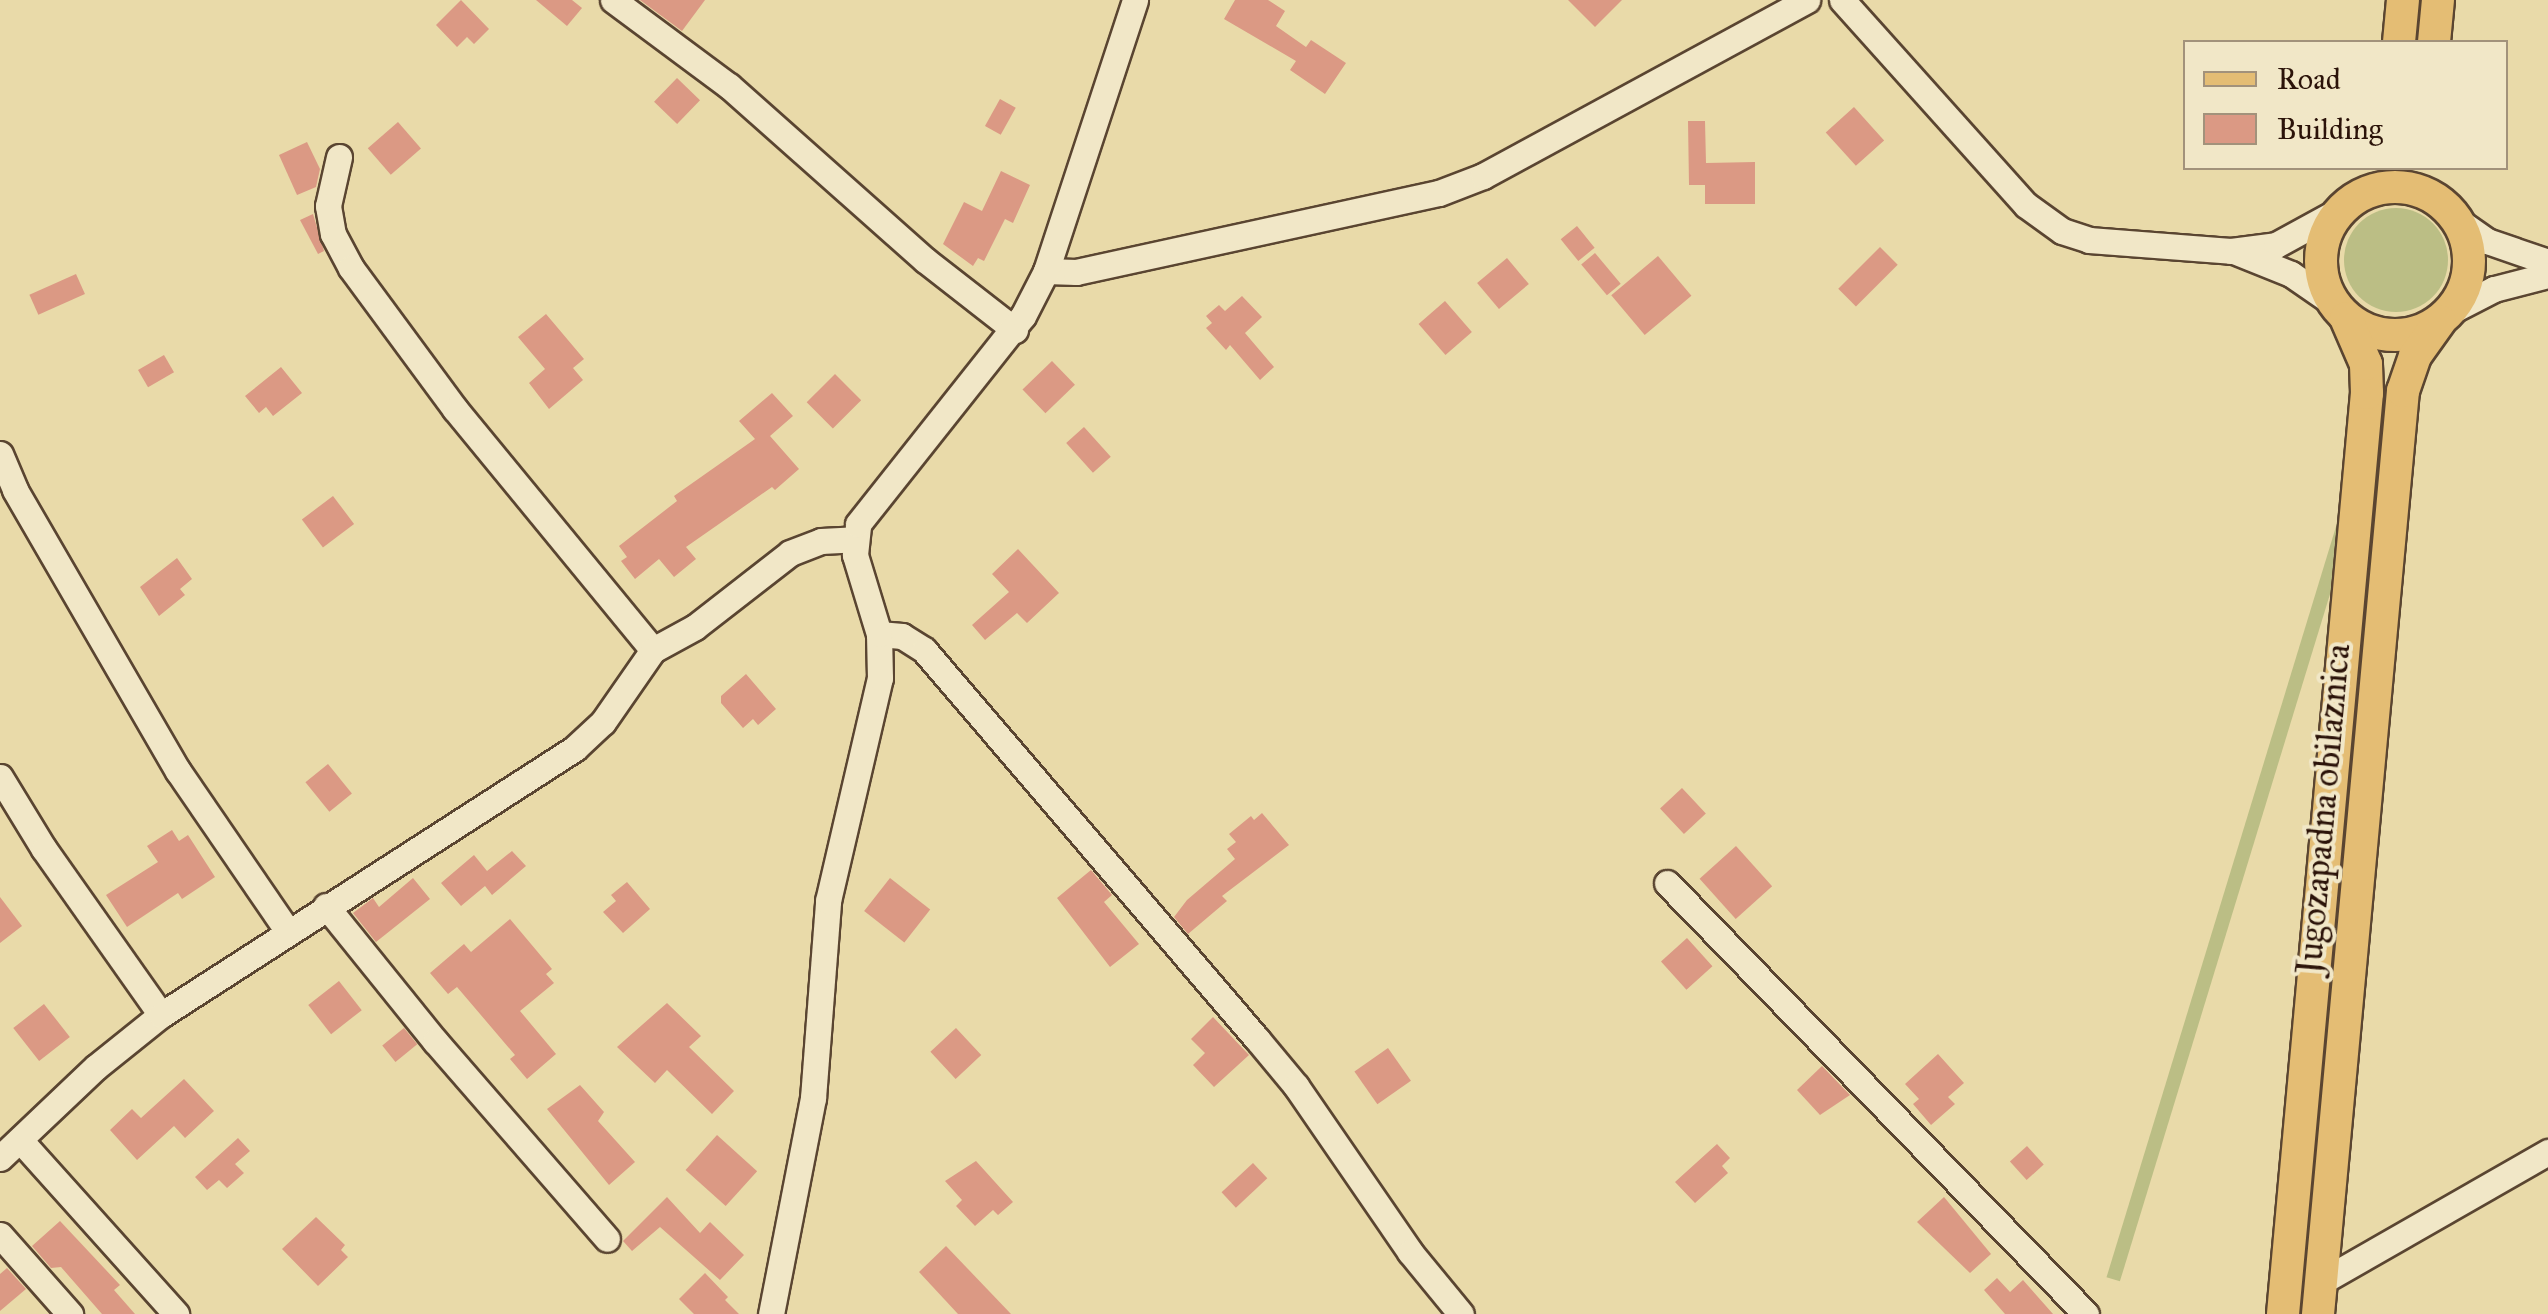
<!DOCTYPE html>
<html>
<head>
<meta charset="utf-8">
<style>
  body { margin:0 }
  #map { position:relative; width:2548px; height:1314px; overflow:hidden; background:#e9daa9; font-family:"IM FELL Great Primer",serif }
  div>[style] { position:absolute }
  .green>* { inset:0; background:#bbbe85; transform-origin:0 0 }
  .round { border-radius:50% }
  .building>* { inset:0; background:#db9984; transform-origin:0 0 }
  .roads { filter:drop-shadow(2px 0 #5a4531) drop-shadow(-2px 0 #5a4531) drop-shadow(0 2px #5a4531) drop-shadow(0 -2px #5a4531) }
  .minor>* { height:25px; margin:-12.5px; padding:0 12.5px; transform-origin:12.5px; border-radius:12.5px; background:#f1e7c7 }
  .major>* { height:32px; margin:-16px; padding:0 16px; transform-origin:16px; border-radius:16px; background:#e4bd74 }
  .major>.ring { margin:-16px; padding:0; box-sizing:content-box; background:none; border:32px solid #e4bd74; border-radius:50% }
  span { translate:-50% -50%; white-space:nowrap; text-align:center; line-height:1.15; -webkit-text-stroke:8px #f1e7c7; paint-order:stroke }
  .street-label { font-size:35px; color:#2b1309 }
  .legend { position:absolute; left:2183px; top:40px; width:325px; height:130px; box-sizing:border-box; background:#f1e7c7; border:2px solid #a2927b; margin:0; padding:12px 18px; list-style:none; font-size:30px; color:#2b1309 }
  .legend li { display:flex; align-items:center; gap:20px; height:50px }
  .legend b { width:50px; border:2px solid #a2927b }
</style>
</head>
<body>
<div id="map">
  <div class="green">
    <i class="round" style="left:2344px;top:208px;width:104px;height:104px"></i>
    <i style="left:2379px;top:386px;width:14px;height:932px;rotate:17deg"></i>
  </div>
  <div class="building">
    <i style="clip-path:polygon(461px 0,489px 29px,474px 44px,467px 37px,457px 47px,436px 25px)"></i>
    <i style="clip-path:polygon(536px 0,572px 0,582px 8px,567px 26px)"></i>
    <i style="clip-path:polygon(640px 0,705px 0,682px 31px)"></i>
    <i style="clip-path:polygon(1235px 0,1268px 0,1285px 11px,1276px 26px,1306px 47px,1311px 40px,1346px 63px,1325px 94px,1290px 70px,1296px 61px,1224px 19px)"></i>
    <i style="clip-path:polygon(1568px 0,1622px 0,1595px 27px)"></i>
    <i style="left:677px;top:78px;width:32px;height:33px;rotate:44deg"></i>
    <i style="left:1000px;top:99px;width:18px;height:31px;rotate:29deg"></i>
    <i style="left:1854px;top:107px;width:45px;height:38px;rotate:48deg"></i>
    <i style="clip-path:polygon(1688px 121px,1705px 121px,1706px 163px,1755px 162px,1755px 204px,1705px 204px,1705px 185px,1689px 185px)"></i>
    <i style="left:398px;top:122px;width:35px;height:40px;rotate:49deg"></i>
    <i style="clip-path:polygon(307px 142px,320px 169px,316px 187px,297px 195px,279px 155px)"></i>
    <i style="clip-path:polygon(1001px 171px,1030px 185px,1013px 223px,1005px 219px,984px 261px,978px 258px,973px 266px,943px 244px,964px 202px,982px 211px)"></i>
    <i style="clip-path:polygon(313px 214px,324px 251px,318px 254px,300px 220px)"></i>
    <i style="left:1577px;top:226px;width:28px;height:21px;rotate:51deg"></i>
    <i style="left:1880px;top:247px;width:25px;height:59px;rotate:45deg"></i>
    <i style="left:1595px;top:253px;width:40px;height:18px;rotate:50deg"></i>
    <i style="left:1658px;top:256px;width:52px;height:61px;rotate:50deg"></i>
    <i style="left:1507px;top:258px;width:34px;height:39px;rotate:50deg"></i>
    <i style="left:76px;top:274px;width:22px;height:51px;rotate:66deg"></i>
    <i style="clip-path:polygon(1242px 296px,1262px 317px,1245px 333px,1274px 367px,1260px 380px,1230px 345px,1226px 350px,1206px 328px,1212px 323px,1206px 316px,1219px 305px,1225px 311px)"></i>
    <i style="left:1445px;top:301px;width:41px;height:35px;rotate:49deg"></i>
    <i style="clip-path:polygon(546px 314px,584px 359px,573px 368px,583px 380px,549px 409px,529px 383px,545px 369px,518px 337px)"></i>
    <i style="left:164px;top:355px;width:20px;height:30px;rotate:60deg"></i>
    <i style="left:1052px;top:361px;width:33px;height:41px;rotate:46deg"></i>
    <i style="clip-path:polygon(281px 367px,302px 393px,273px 416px,266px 407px,259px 413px,245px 396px)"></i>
    <i style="left:835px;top:374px;width:37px;height:40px;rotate:45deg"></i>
    <i style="clip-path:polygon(772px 393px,793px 416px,770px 436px,799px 469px,775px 490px,772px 487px,686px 547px,696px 559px,674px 577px,659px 559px,635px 579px,621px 561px,627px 557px,619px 546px,677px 501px,674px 496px,755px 439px,739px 421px)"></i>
    <i style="left:1084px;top:427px;width:40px;height:24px;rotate:48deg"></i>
    <i style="left:333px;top:496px;width:35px;height:39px;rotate:53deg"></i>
    <i style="clip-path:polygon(1018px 549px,1059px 593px,1027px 623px,1017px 613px,985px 640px,972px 625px,1009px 592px,992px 574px)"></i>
    <i style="clip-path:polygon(177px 558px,192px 579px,180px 589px,185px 595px,159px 616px,140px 587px)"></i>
    <i style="clip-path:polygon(746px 674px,776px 709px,758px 725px,753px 719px,743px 728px,721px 703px,721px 696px)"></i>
    <i style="left:328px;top:764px;width:38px;height:29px;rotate:51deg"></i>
    <i style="left:1682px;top:788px;width:35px;height:30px;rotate:47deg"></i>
    <i style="clip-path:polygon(1262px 813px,1289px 845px,1222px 896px,1227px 901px,1188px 934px,1174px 917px,1187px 900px,1235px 859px,1227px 849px,1236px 842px,1229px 834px,1251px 816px,1254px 820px)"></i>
    <i style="clip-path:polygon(172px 830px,179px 841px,188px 835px,215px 877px,182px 899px,178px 893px,127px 927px,106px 895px,158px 862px,147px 846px)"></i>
    <i style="left:1736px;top:846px;width:54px;height:49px;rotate:48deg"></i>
    <i style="clip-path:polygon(512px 851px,526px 866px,492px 895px,485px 886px,461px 906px,441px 883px,474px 855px,487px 871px)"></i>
    <i style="clip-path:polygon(1091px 870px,1112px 895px,1104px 902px,1139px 944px,1110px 967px,1057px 898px)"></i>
    <i style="clip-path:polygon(413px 878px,430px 899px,376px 942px,353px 913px,373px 898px,379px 907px)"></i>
    <i style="left:890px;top:878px;width:51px;height:42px;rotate:38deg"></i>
    <i style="clip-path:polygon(627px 882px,650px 909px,623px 933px,603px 912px,616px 901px,611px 895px)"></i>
    <i style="clip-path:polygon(0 897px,22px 926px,0 943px)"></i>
    <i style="clip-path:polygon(510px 919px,552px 969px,546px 974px,554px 983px,520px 1011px,556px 1054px,527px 1079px,510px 1059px,515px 1055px,457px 987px,448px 994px,430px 973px,464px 944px,471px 952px)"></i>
    <i style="left:1687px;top:938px;width:38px;height:35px;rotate:48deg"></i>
    <i style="left:339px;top:981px;width:37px;height:39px;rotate:52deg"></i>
    <i style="clip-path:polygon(667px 1003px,701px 1036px,689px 1047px,734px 1091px,712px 1114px,667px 1070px,655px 1083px,617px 1047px)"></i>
    <i style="left:44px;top:1004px;width:42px;height:39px;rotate:52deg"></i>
    <i style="clip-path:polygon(1213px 1017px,1249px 1055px,1214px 1087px,1193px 1065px,1205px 1053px,1191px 1039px)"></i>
    <i style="left:404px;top:1028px;width:21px;height:28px;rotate:51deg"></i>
    <i style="left:956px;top:1028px;width:37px;height:35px;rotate:47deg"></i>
    <i style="left:1388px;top:1048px;width:40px;height:41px;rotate:55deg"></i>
    <i style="clip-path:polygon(1938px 1054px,1964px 1083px,1948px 1097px,1955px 1104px,1931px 1125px,1913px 1104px,1919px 1099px,1905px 1084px)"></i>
    <i style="clip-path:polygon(1822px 1066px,1850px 1095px,1820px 1115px,1797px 1090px)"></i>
    <i style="clip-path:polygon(184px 1079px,214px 1111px,185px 1138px,174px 1126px,137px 1160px,110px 1130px,132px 1109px,141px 1118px)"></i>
    <i style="clip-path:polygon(580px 1085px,604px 1112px,598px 1121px,635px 1162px,609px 1185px,547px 1109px)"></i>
    <i style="left:717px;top:1135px;width:54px;height:47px;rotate:42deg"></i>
    <i style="clip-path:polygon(238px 1138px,250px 1151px,235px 1164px,244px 1173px,227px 1188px,219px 1180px,207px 1190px,195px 1177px)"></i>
    <i style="clip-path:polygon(1717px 1144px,1730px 1158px,1722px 1166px,1728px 1173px,1695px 1203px,1675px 1182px)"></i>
    <i style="left:2027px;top:1146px;width:25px;height:23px;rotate:48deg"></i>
    <i style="clip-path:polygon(976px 1161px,1013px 1202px,998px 1215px,993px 1210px,975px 1226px,956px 1206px,962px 1200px,945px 1181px)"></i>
    <i style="left:1253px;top:1163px;width:21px;height:43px;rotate:47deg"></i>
    <i style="clip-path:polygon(667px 1197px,700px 1233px,710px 1222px,744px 1255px,720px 1280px,660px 1227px,632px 1251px,623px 1241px)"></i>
    <i style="clip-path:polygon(1944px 1197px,1991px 1254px,1970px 1273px,1917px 1222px)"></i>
    <i style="clip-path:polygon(316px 1217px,345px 1245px,341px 1250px,348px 1257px,318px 1286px,282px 1249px)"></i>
    <i style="clip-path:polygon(60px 1221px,120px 1285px,114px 1290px,135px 1314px,102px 1314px,61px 1267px,51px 1268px,32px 1246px)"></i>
    <i style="clip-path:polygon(946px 1246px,1011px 1314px,958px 1314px,919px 1272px)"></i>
    <i style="clip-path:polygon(7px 1268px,26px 1289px,0 1311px,0 1274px)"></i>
    <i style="clip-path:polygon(705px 1273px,728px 1297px,725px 1300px,739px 1314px,694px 1314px,679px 1299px)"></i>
    <i style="clip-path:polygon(1997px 1278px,2010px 1292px,2023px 1280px,2053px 1314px,2005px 1314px,1984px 1290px)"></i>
  </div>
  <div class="roads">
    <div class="minor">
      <i style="left:613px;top:0;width:144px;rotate:36.6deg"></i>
      <i style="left:729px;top:86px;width:262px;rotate:41.6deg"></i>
      <i style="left:925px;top:260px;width:114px;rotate:37.9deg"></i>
      <i style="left:1842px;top:0;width:275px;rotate:48.1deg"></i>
      <i style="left:2026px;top:205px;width:44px;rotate:35.8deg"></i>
      <i style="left:2062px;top:231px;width:28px;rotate:18deg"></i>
      <i style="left:2089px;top:240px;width:142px;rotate:4.4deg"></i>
      <i style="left:2231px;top:251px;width:45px;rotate:-7.6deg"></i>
      <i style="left:2276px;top:245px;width:75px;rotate:-28.6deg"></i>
      <i style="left:339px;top:157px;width:50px;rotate:102.7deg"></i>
      <i style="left:328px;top:206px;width:28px;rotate:80deg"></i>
      <i style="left:333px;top:234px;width:38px;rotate:62deg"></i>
      <i style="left:351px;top:268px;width:175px;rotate:53.6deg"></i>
      <i style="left:455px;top:409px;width:312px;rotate:50.6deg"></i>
      <i style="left:2457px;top:220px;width:37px;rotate:35deg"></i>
      <i style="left:2487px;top:241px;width:65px;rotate:19deg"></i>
      <i style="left:2236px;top:252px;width:59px;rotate:21.8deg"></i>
      <i style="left:2291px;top:274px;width:51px;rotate:34.6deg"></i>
      <i style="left:1046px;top:271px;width:30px;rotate:2deg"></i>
      <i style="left:1076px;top:272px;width:371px;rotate:-12.3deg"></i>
      <i style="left:1439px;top:193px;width:47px;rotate:-21.1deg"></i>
      <i style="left:1483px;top:176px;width:369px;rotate:-28.5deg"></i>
      <i style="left:2451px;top:311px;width:48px;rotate:-27.1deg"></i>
      <i style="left:2494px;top:289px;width:56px;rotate:-14.5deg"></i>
      <i style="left:0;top:454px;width:39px;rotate:67deg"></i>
      <i style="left:15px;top:490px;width:325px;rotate:59.9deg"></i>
      <i style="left:178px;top:771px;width:193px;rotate:55.6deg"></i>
      <i style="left:879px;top:634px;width:23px;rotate:5deg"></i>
      <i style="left:902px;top:636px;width:26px;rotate:32deg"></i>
      <i style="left:924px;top:650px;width:512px;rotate:49.44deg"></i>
      <i style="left:1257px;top:1039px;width:61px;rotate:50.3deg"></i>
      <i style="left:1296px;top:1086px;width:201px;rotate:55.5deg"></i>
      <i style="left:1410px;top:1252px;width:80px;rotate:50.6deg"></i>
      <i style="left:0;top:777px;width:84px;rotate:58.6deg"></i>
      <i style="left:44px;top:849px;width:203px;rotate:54.8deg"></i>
      <i style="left:1667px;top:883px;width:601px;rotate:45.81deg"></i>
      <i style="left:326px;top:906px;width:174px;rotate:51.1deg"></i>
      <i style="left:435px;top:1041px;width:262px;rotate:49deg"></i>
      <i style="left:20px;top:1140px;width:234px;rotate:48.1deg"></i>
      <i style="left:0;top:1158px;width:132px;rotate:-43.5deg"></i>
      <i style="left:96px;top:1067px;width:83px;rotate:-38.7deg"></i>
      <i style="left:161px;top:1015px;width:493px;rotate:-32.8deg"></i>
      <i style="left:575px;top:748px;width:38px;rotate:-43deg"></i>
      <i style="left:603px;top:722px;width:88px;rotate:-55.2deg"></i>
      <i style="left:653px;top:650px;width:48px;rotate:-28.7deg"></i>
      <i style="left:695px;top:627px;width:120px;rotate:-37.9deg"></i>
      <i style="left:790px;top:553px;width:33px;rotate:-21deg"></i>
      <i style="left:821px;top:541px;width:34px;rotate:-3deg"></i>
      <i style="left:0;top:1235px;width:106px;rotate:48.5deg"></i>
      <i style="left:2321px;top:1282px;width:262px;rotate:-29.8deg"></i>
      <i style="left:771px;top:1314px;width:220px;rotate:-79deg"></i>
      <i style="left:813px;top:1098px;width:198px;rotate:-85.6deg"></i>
      <i style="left:828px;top:901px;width:229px;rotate:-76.9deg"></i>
      <i style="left:880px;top:678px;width:44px;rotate:-91.3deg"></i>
      <i style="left:879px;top:634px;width:83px;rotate:-106.9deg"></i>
      <i style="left:855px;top:555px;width:31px;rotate:-84deg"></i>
      <i style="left:858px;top:524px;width:265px;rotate:-51.6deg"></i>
      <i style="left:1023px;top:316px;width:51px;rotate:-62.9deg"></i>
      <i style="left:1046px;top:271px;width:285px;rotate:-71.8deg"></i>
    </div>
    <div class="major">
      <i style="left:2399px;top:42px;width:42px;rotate:-84.6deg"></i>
      <i style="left:2434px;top:42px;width:42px;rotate:-84.6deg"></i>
      <i class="ring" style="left:2321px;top:187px;width:116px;height:116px"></i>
      <i style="left:2283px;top:1314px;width:925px;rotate:-84.79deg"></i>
      <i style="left:2367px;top:393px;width:29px;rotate:-92deg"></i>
      <i style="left:2366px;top:364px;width:50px;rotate:-113.5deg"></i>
      <i style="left:2318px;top:1314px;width:927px;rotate:-84.74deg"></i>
      <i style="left:2403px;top:391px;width:37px;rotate:-71deg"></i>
      <i style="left:2415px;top:356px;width:43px;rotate:-54.5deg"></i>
    </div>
  </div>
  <div class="street-label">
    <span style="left:2324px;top:809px;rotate:-85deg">Jugozapadna obilaznica</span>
  </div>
  <ul class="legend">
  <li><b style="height:12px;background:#e4bd74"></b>Road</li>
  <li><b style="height:28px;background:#db9984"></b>Building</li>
  </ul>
</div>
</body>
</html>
